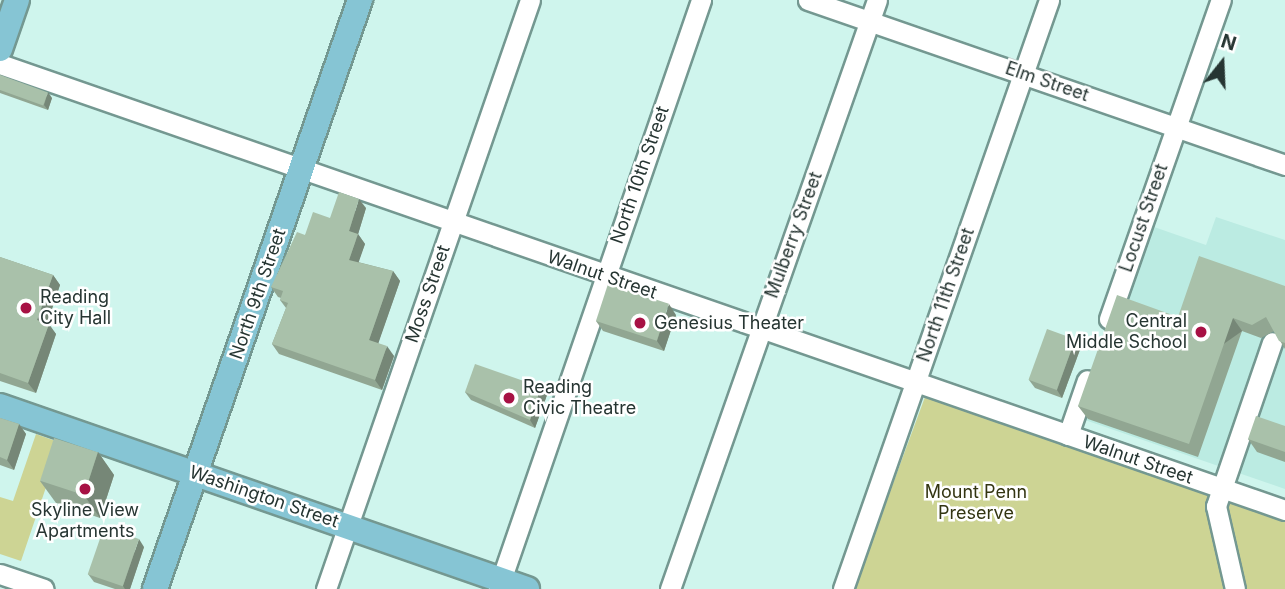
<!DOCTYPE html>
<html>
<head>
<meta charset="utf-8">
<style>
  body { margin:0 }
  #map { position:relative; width:1285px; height:589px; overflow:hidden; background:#cff5ed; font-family:Inter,sans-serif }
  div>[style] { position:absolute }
  .built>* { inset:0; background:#bbebe2 }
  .green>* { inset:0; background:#cdd494 }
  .roads { filter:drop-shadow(2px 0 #749891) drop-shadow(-2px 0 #749891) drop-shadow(0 2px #749891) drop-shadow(0 -2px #749891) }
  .minor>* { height:19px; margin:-9.5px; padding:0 9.5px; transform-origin:9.5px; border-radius:9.5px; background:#fff }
  .major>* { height:24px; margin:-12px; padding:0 12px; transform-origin:12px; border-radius:12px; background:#86c5d4 }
  .wall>* { inset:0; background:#91a692 }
  .shaded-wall>* { inset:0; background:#768777; transform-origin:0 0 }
  .building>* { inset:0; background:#a9c1aa; transform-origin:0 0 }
  .dots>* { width:19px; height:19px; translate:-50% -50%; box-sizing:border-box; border:4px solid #fff; border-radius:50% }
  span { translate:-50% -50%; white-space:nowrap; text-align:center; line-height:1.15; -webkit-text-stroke:5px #fff; paint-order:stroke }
  .street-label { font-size:18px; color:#263532 }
  .poi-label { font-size:18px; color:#263532 }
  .left { translate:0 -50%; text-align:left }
  .right { translate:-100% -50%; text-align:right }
  .park-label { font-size:18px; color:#333512 }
  .north { position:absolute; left:1187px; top:28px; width:70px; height:70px; -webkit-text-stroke:5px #fff; paint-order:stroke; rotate:18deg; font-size:19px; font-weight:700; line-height:28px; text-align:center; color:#263532 }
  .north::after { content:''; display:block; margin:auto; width:24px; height:32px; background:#263532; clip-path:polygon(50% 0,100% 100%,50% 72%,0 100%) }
</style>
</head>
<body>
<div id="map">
  <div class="built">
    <i style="clip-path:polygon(1216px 217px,1285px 240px,1285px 489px,1085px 420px,1154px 227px,1206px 245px)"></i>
  </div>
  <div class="green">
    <i style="clip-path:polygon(925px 397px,1285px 522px,1285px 589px,854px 589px)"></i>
    <i style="clip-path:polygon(36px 434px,61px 443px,21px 561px,0 554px,0 497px,13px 501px)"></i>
  </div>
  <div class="roads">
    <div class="minor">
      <i style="left:808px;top:0;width:505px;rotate:19.08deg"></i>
      <i style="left:0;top:64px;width:1360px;rotate:19.14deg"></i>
      <i style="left:1109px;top:319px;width:338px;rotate:-70.7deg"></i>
      <i style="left:1068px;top:435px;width:58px;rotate:-70.9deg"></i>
      <i style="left:0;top:574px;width:46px;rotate:18.8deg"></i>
      <i style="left:326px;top:589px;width:623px;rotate:-70.9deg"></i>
      <i style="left:498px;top:589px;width:623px;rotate:-70.98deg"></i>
      <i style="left:670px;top:589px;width:624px;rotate:-70.64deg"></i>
      <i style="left:843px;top:589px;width:624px;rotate:-70.72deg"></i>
      <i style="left:1235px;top:589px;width:85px;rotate:-102.9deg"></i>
      <i style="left:1216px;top:506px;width:173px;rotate:-71.1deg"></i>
    </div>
    <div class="major">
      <i style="left:0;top:49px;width:52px;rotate:-70.9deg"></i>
      <i style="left:0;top:406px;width:558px;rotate:19.15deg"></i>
      <i style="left:155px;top:589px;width:624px;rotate:-70.81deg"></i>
    </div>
  </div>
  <div class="wall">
    <i style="clip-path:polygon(0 75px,52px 98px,48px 110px,0 93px)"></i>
    <i style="clip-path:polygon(366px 208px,358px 234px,365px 244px,358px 262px,393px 271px,400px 281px,378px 343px,394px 356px,382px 390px,279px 354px,272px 344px,286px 308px,280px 300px,281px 298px,278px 297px,271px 287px,305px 235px,330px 218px)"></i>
    <i style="clip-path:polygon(0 257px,53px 275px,60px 285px,47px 323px,56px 334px,36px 393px,0 381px)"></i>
    <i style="clip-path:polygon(1285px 286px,1285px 349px,1274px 331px,1261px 338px,1242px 331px,1198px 457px,1088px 419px,1078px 406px,1178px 317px)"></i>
    <i style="clip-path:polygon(676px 315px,664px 351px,603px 331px,596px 321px)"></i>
    <i style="clip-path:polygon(1075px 339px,1081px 347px,1062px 398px,1035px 388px,1029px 380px)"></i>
    <i style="clip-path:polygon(541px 387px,547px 395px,535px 428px,471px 400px,465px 392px)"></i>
    <i style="clip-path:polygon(0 418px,19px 424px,26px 434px,14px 470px,0 465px)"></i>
    <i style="clip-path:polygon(1285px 426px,1285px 462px,1257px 452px,1248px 439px)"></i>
    <i style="clip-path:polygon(98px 452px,114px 475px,100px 518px,56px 503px,40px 481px)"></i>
    <i style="clip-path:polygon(144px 547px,130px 589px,115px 589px,94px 582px,88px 574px)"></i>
  </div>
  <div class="shaded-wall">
    <i style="clip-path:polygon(48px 92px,52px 98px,48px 110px,44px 105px)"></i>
    <i style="clip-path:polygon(359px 199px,366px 208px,356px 241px,349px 231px)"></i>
    <i style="clip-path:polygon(358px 234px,365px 244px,356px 270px,349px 260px)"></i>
    <i style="clip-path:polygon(393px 271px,400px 281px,376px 350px,369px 340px)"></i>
    <i style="clip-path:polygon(53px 275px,60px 285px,45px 330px,37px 320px)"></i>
    <i style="clip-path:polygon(669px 304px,676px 315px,664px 351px,657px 341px)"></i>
    <i style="left:1233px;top:318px;width:16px;height:133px;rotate:55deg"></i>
    <i style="clip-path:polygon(49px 324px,56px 334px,36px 393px,28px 383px)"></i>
    <i style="clip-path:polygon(1075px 339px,1081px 347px,1062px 398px,1057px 390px)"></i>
    <i style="clip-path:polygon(387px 346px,394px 356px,382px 390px,375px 380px)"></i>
    <i style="clip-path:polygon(541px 387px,547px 395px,535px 428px,530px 420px)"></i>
    <i style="clip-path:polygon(19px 424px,26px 434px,14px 470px,7px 460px)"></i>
    <i style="clip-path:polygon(98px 452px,114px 475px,100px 518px,84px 495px)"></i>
    <i style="clip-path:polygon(139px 539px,144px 547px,130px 589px,125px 589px,123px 586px)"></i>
  </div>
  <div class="building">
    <i style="left:0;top:75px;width:51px;height:14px;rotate:20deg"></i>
    <i style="clip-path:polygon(339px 192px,359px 199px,349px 231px,358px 234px,349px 260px,393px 271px,369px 340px,387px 346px,375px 380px,272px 344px,288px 303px,280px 300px,283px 291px,271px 287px,297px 232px,305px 235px,313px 212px,330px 218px)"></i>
    <i style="clip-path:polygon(1199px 256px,1285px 286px,1285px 343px,1279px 341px,1266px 317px,1252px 325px,1233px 318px,1189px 444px,1078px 406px,1117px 295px,1178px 317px)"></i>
    <i style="clip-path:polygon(0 257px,53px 275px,37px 320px,49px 324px,28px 383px,0 373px)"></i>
    <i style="left:608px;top:284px;width:64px;height:39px;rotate:18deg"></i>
    <i style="left:1047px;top:329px;width:30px;height:54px;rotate:20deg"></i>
    <i style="clip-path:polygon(475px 364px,541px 387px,530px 420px,465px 392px)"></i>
    <i style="clip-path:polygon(1256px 416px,1285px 426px,1285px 452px,1248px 439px)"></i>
    <i style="clip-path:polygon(0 418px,19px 424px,7px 460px,0 457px)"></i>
    <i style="left:54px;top:438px;width:46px;height:45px;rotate:18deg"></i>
    <i style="left:104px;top:527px;width:37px;height:50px;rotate:19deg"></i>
  </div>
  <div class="dots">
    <i style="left:26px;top:308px;background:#a71144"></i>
    <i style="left:640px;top:323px;background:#a71144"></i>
    <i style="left:1201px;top:332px;background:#a71144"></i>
    <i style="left:509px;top:398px;background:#a71144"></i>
    <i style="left:85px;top:489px;background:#a71144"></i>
  </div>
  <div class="street-label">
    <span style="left:1047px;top:82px;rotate:19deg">Elm Street</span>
    <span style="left:640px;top:175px;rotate:-71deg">North 10th Street</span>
    <span style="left:1144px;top:218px;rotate:-71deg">Locust Street</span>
    <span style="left:794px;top:235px;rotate:-70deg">Mulberry Street</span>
    <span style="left:602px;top:275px;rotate:19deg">Walnut Street</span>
    <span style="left:258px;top:294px;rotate:-71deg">North 9th Street</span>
    <span style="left:428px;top:294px;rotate:-71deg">Moss Street</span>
    <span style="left:946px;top:295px;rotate:-71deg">North 11th Street</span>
    <span style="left:1138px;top:460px;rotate:19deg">Walnut Street</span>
    <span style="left:264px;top:497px;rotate:19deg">Washington Street</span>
  </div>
  <div class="poi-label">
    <span class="left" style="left:40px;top:308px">Reading<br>City Hall</span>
    <span class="right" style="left:1187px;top:332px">Central<br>Middle School</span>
    <span class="left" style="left:654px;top:323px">Genesius Theater</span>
    <span class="left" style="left:523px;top:398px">Reading<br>Civic Theatre</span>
    <span style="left:85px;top:521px">Skyline View<br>Apartments</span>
  </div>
  <div class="park-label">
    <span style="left:976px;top:503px">Mount Penn<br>Preserve</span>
  </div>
  <div class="north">N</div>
</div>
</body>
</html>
